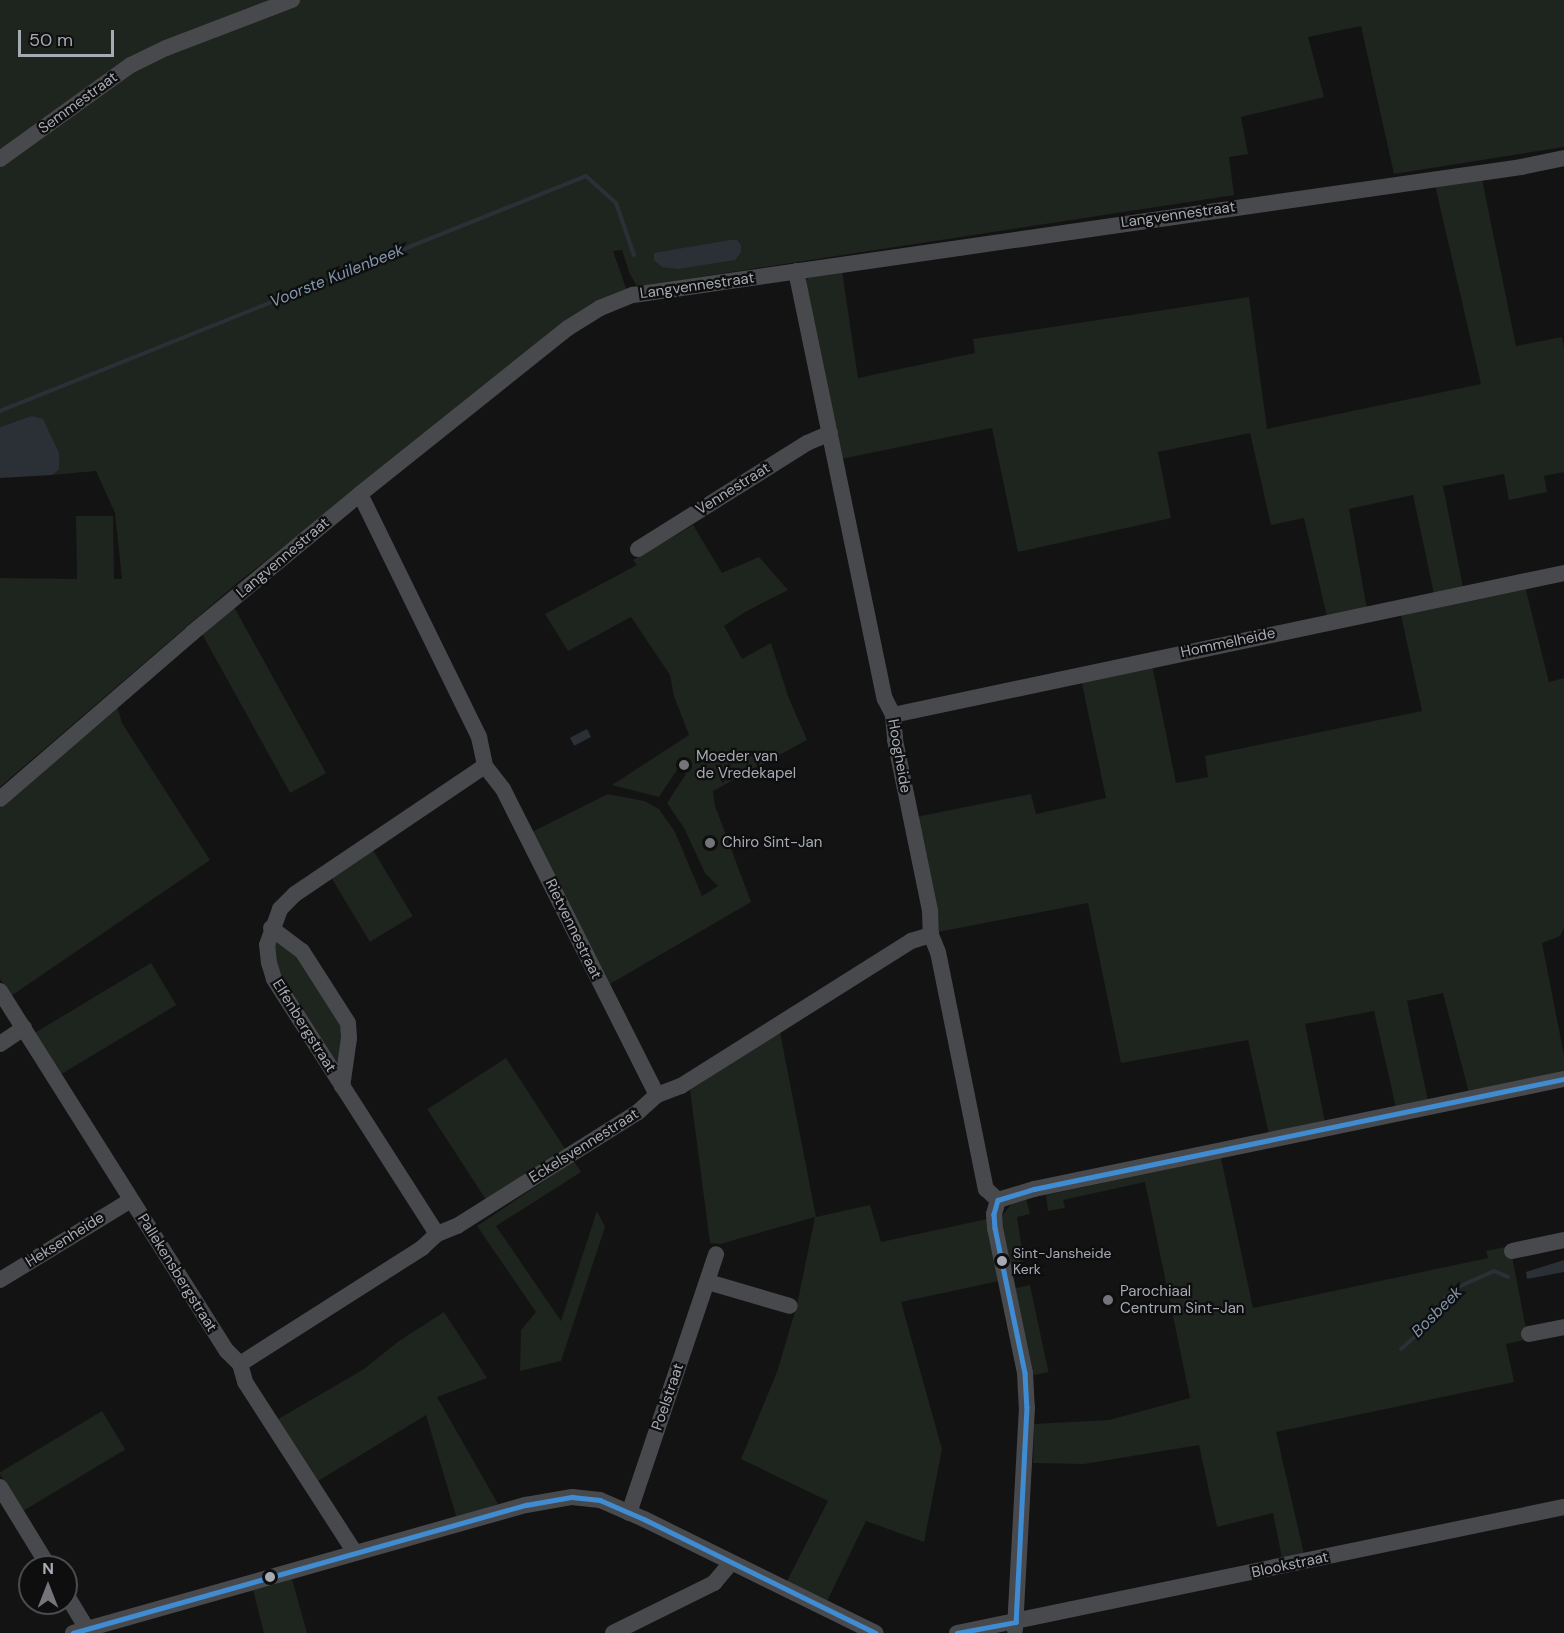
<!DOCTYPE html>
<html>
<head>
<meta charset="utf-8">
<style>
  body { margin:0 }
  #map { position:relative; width:1564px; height:1633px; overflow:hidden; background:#131314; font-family:"DM Sans",sans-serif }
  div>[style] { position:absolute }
  .green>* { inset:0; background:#1e241e; transform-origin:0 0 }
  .water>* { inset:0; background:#2b3036; transform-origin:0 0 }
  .stream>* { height:4px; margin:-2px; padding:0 2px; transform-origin:2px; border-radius:2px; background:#2b3036 }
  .minor>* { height:16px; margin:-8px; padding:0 8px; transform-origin:8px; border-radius:8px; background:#48494c }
  .bus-1>* { height:4.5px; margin:-2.25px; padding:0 2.25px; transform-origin:2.25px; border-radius:2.25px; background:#408cd2 }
  .dots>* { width:16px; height:16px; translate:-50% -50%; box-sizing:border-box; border:3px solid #0e0e0f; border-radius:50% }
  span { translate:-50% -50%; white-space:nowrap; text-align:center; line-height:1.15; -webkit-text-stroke:4.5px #0e0e0f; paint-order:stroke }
  .bus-label { font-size:14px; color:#a6aab3 }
  .left { translate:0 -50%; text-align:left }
  .street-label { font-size:15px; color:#a6aab3 }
  .poi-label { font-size:15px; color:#a6aab3 }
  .water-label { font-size:16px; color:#8096ab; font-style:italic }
  .north { position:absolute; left:18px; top:1555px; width:60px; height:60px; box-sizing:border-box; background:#0e0e0f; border:2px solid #4b4c51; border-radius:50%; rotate:0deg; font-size:16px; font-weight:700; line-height:24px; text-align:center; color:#a6aab3 }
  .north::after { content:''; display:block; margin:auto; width:21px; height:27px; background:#73757b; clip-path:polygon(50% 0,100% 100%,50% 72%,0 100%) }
  .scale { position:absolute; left:18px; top:30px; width:96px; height:27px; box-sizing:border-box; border:3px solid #a6aab3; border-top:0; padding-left:8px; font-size:18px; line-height:21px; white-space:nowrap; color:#a6aab3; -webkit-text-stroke:4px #0e0e0f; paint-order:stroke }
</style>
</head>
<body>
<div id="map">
  <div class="green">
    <i style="clip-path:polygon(0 0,1564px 0,1564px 147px,1394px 174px,1361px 26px,1308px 37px,1324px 97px,1241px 117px,1248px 154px,1229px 157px,1234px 195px,641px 286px,636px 285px,629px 272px,622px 250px,613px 251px,627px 291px,354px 492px,242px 579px,0 787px,0 578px,77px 579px,76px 516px,113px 516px,114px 579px,122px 579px,115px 513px,96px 471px,52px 475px,59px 470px,31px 416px,0 427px)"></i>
    <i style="clip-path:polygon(1482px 179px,1516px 346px,1562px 337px,1564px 347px,1564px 472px,1544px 476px,1547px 492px,1509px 500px,1504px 474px,1443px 486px,1463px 587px,1434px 594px,1413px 495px,1349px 509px,1367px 609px,1327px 617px,1304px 518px,1271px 525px,1250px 433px,1158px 452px,1171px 518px,1018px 552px,992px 428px,841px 459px,804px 283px,810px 275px,842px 271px,858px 378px,975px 353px,973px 339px,1249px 297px,1267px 429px,1481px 384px,1435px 185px)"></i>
    <i style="clip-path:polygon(693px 525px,722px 573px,759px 557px,788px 590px,745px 612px,724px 626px,742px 659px,771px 643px,788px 696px,807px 740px,713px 791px,715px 806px,751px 902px,610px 984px,532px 832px,608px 794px,644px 801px,659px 809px,675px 832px,702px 896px,718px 886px,705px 873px,684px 828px,667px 803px,686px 774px,677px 770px,659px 797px,612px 785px,689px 735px,674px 696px,670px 675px,631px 617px,568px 651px,545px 614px,637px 565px,633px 560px)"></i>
    <i style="clip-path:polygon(1525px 586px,1549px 682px,1564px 678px,1564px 928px,1560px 936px,1542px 943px,1564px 1055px,1564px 1072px,1469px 1093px,1443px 993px,1407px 1001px,1428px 1101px,1396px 1108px,1374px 1011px,1305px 1024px,1325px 1122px,1269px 1134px,1248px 1040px,1121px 1063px,1088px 903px,938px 932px,916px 817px,1031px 794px,1036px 814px,1106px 798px,1081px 679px,1152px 664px,1176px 783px,1208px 777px,1205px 756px,1422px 711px,1400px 611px)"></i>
    <i style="left:234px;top:607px;width:190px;height:41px;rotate:61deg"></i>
    <i style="clip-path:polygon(117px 706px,122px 723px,210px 860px,11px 996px,0 979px,0 808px)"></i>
    <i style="left:373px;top:850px;width:77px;height:50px;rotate:59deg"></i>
    <i style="clip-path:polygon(276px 942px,296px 951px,343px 1028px,341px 1062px,336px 1063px,278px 975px,273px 945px)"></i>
    <i style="left:151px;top:963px;width:49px;height:136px;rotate:59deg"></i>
    <i style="clip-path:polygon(780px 1032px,816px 1217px,870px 1205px,881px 1242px,987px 1219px,999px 1281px,901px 1302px,942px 1449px,924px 1542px,866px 1521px,827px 1601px,787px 1581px,828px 1501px,741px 1459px,777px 1372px,797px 1305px,815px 1217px,720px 1244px,710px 1243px,690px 1090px)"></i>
    <i style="left:506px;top:1058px;width:111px;height:94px;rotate:57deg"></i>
    <i style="clip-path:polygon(1221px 1158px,1253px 1308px,1488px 1258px,1486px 1251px,1510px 1246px,1528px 1339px,1506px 1344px,1514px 1382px,1276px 1432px,1304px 1554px,1282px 1558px,1273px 1513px,1217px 1527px,1199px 1445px,1084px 1464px,1033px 1463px,1034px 1424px,1109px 1420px,1190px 1398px,1145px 1182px,1063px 1200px,1065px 1208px,1048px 1211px,1046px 1195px)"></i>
    <i style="clip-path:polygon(574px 1161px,581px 1172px,496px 1226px,561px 1321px,597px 1211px,605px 1227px,561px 1361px,520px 1371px,521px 1330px,536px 1312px,477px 1226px)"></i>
    <i style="clip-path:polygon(1026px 1198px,1030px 1214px,1017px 1217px,1026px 1274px,1013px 1275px,1000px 1218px,1013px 1202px)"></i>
    <i style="left:1030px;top:1285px;width:89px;height:15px;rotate:78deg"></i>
    <i style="clip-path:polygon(444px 1312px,487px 1378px,437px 1397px,498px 1504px,457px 1519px,426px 1415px,315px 1483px,275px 1421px,364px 1369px,399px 1341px)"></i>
    <i style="left:102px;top:1411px;width:45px;height:120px;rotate:59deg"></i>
    <i style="clip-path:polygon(292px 1579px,307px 1633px,264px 1633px,253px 1590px)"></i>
  </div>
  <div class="water">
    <i style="clip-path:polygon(730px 240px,737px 240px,741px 245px,741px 252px,735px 260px,678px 269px,662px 267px,654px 260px,654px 253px)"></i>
    <i style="clip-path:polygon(31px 416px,43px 419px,59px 453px,59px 470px,52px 475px,0 478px,0 427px)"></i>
    <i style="left:587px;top:729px;width:9px;height:19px;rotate:63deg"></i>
    <i style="clip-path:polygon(1564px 1260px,1564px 1272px,1527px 1279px,1526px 1272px)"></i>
  </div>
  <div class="stream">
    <i style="left:0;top:411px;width:631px;rotate:-21.85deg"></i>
    <i style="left:586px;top:176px;width:40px;rotate:42deg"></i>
    <i style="left:616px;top:203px;width:55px;rotate:70.9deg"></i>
    <i style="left:1401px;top:1349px;width:24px;rotate:-42deg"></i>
    <i style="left:1419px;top:1333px;width:46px;rotate:-52.9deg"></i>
    <i style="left:1447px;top:1296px;width:12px;rotate:-42deg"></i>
    <i style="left:1456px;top:1288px;width:42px;rotate:-24.1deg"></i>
    <i style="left:1494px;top:1271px;width:15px;rotate:23deg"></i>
  </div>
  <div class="minor">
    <i style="left:0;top:159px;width:161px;rotate:-35.7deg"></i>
    <i style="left:131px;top:65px;width:39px;rotate:-26deg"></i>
    <i style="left:166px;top:48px;width:135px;rotate:-20.9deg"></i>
    <i style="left:796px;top:271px;width:437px;rotate:78.3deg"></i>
    <i style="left:885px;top:699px;width:18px;rotate:63deg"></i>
    <i style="left:893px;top:715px;width:25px;rotate:85deg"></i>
    <i style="left:895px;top:740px;width:175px;rotate:78.4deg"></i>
    <i style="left:930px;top:911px;width:24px;rotate:88deg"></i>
    <i style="left:931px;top:935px;width:18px;rotate:68deg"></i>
    <i style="left:938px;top:952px;width:242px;rotate:78.6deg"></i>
    <i style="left:986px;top:1189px;width:16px;rotate:43deg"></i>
    <i style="left:360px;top:494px;width:271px;rotate:63.9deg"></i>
    <i style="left:479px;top:737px;width:30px;rotate:78deg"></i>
    <i style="left:485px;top:766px;width:29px;rotate:52deg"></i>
    <i style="left:503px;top:789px;width:343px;rotate:63.3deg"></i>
    <i style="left:638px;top:549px;width:199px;rotate:-32.1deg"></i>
    <i style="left:807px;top:443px;width:25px;rotate:-23deg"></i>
    <i style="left:893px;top:715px;width:686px;rotate:-11.95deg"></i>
    <i style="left:0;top:799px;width:254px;rotate:-40.8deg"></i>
    <i style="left:192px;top:633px;width:218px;rotate:-39.6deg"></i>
    <i style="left:360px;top:494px;width:266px;rotate:-38.6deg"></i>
    <i style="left:568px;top:328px;width:38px;rotate:-32deg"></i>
    <i style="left:600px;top:308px;width:35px;rotate:-22deg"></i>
    <i style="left:633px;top:295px;width:897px;rotate:-8.2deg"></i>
    <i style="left:1521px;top:167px;width:44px;rotate:-11.8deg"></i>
    <i style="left:271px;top:928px;width:39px;rotate:37deg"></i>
    <i style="left:302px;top:951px;width:85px;rotate:57.4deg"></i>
    <i style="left:348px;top:1023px;width:15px;rotate:86deg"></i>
    <i style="left:349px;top:1038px;width:49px;rotate:98.1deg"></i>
    <i style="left:0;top:991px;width:426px;rotate:57.8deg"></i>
    <i style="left:227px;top:1351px;width:18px;rotate:45deg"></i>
    <i style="left:240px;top:1364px;width:19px;rotate:74deg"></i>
    <i style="left:245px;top:1382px;width:203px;rotate:57.2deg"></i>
    <i style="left:0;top:1044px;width:29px;rotate:-34deg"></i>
    <i style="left:998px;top:1200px;width:38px;rotate:-17deg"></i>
    <i style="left:1034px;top:1189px;width:541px;rotate:-11.73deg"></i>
    <i style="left:998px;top:1200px;width:15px;rotate:106deg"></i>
    <i style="left:994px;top:1214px;width:14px;rotate:86deg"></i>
    <i style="left:995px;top:1228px;width:148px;rotate:78.3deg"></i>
    <i style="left:1025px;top:1373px;width:34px;rotate:87deg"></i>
    <i style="left:1027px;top:1407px;width:223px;rotate:93.1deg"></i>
    <i style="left:437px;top:1234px;width:303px;rotate:-122.6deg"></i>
    <i style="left:274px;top:979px;width:17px;rotate:-107deg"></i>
    <i style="left:269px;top:963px;width:18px;rotate:-96deg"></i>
    <i style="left:267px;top:945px;width:38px;rotate:-70deg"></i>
    <i style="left:280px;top:909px;width:21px;rotate:-45deg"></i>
    <i style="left:295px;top:894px;width:229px;rotate:-34deg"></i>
    <i style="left:1512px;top:1251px;width:53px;rotate:-11.9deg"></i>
    <i style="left:0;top:1280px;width:153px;rotate:-31.4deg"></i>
    <i style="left:708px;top:1282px;width:85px;rotate:16.3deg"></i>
    <i style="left:1529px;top:1334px;width:36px;rotate:-11deg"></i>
    <i style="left:240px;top:1364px;width:216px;rotate:-32.5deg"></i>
    <i style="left:422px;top:1248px;width:21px;rotate:-43deg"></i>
    <i style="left:437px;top:1234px;width:22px;rotate:-22deg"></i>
    <i style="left:457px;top:1226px;width:214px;rotate:-32.2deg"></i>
    <i style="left:638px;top:1112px;width:25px;rotate:-42deg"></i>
    <i style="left:657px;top:1095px;width:26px;rotate:-21deg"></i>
    <i style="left:681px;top:1086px;width:272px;rotate:-32.2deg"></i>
    <i style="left:911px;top:941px;width:21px;rotate:-17deg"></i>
    <i style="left:0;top:1487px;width:94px;rotate:58.5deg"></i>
    <i style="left:629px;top:1513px;width:273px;rotate:-71.4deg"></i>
    <i style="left:66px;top:1594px;width:41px;rotate:59deg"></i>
    <i style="left:73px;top:1633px;width:471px;rotate:-15.8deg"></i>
    <i style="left:526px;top:1505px;width:47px;rotate:-9.9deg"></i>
    <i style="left:572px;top:1497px;width:28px;rotate:6deg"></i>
    <i style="left:600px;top:1500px;width:48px;rotate:23.4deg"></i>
    <i style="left:644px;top:1519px;width:258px;rotate:26.2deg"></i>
    <i style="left:613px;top:1633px;width:113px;rotate:-26.3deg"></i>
    <i style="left:714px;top:1583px;width:26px;rotate:-50deg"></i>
    <i style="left:957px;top:1633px;width:620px;rotate:-11.73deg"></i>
  </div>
  <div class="bus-1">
    <i style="left:998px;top:1200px;width:38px;rotate:-17deg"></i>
    <i style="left:1034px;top:1189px;width:541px;rotate:-11.73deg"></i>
    <i style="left:998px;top:1200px;width:15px;rotate:106deg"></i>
    <i style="left:994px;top:1214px;width:14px;rotate:86deg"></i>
    <i style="left:995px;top:1228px;width:148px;rotate:78.3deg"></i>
    <i style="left:1025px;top:1373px;width:34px;rotate:87deg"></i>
    <i style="left:1027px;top:1407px;width:215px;rotate:92.9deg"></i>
    <i style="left:73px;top:1633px;width:471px;rotate:-15.8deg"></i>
    <i style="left:526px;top:1505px;width:47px;rotate:-9.9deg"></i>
    <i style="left:572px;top:1497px;width:28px;rotate:6deg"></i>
    <i style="left:600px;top:1500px;width:48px;rotate:23.4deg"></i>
    <i style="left:644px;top:1519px;width:258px;rotate:26.2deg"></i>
    <i style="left:957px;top:1633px;width:60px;rotate:-10.6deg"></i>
  </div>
  <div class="dots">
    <i style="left:684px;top:765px;background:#73757b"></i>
    <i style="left:710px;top:843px;background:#73757b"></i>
    <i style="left:1002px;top:1261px;background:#a6aab3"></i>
    <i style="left:1108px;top:1300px;background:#73757b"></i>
    <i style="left:270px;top:1577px;background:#a6aab3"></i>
  </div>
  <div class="bus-label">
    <span class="left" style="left:1013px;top:1261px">Sint-Jansheide<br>Kerk</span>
  </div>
  <div class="street-label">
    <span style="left:78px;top:103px;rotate:-36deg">Semmestraat</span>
    <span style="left:1178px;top:215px;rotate:-8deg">Langvennestraat</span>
    <span style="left:697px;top:286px;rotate:-8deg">Langvennestraat</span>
    <span style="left:733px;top:489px;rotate:-32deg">Vennestraat</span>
    <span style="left:283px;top:558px;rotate:-40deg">Langvennestraat</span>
    <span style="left:1228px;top:643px;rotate:-12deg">Hommelheide</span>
    <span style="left:899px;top:756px;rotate:80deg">Hoogheide</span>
    <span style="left:573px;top:929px;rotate:64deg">Rietvennestraat</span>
    <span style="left:304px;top:1026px;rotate:58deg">Elfenbergstraat</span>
    <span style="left:584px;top:1146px;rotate:-32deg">Eckelsvennestraat</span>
    <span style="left:65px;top:1240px;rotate:-32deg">Heksenheide</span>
    <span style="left:177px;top:1273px;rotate:58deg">Pallekensbergstraat</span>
    <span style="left:668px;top:1397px;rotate:-71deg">Poelstraat</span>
    <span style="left:1290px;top:1565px;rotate:-12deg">Blookstraat</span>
  </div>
  <div class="poi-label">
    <span class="left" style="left:696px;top:765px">Moeder van<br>de Vredekapel</span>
    <span class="left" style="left:722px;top:843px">Chiro Sint-Jan</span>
    <span class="left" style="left:1120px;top:1300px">Parochiaal<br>Centrum Sint-Jan</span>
  </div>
  <div class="water-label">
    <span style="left:337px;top:276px;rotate:-22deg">Voorste Kuilenbeek</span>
    <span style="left:1437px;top:1312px;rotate:-45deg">Bosbeek</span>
  </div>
  <div class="north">N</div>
  <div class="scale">50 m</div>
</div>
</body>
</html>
